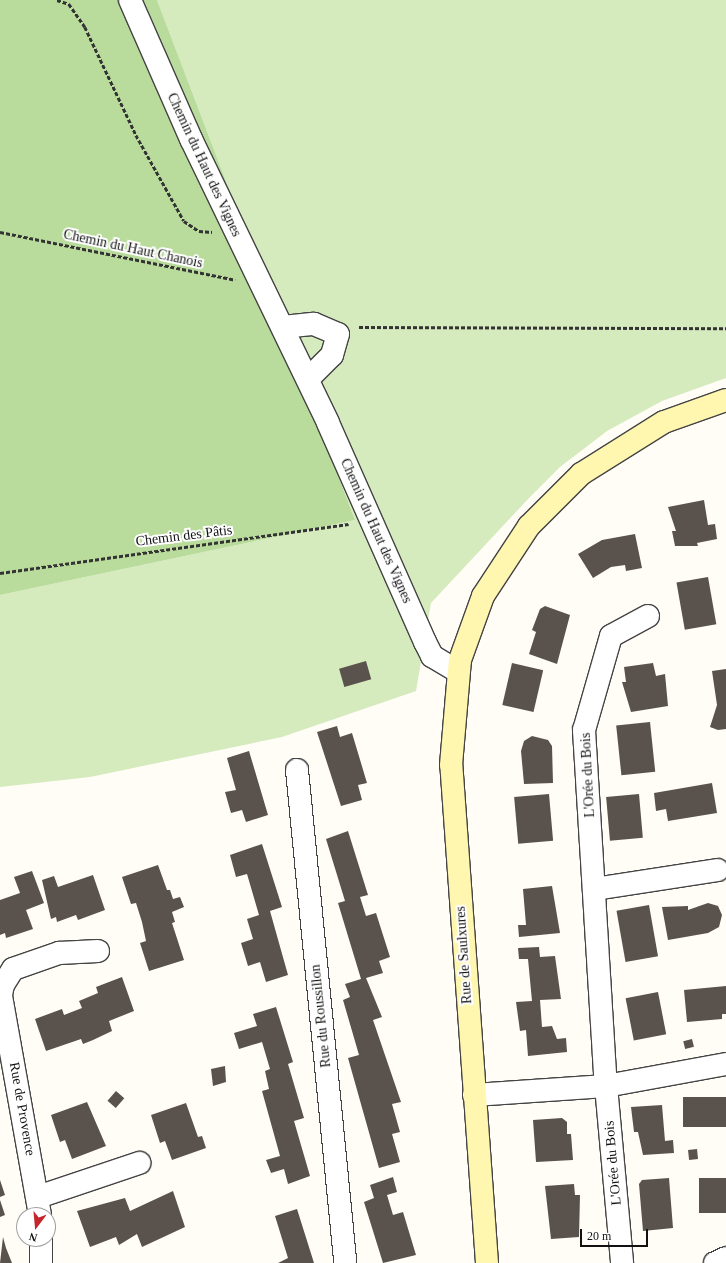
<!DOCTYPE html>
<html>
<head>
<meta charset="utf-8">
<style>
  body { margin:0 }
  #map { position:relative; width:726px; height:1263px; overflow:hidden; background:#fffdf5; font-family:"Times New Roman",serif }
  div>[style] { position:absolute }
  .green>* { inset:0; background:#d5ebbd }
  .forest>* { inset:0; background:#b9dc9c }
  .building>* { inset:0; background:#5a524d; transform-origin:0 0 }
  .path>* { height:2.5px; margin-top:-1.25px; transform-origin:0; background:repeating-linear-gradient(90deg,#333 0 4px,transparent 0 6px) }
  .roads { filter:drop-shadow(1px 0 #444) drop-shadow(-1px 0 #444) drop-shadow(0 1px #444) drop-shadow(0 -1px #444) }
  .street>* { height:22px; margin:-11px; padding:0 11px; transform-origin:11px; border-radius:11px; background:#fff }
  .secondary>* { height:22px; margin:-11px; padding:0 11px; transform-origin:11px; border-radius:11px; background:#fff6b0 }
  span { translate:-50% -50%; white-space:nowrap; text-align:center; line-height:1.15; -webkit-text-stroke:4px #fff; paint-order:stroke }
  .street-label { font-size:14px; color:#111 }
  .north { position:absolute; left:16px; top:1207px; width:40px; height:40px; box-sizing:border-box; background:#fff; border:1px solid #a0a0a0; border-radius:50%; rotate:196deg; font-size:11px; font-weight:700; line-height:16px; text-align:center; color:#111 }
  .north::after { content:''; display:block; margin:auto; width:14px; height:18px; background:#c4262e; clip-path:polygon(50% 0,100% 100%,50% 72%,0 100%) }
  .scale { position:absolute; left:580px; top:1229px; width:68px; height:18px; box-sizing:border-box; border:2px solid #111; border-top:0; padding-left:5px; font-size:12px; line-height:14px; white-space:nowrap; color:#111; -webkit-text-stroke:3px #fff; paint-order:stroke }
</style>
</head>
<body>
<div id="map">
  <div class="green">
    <i style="clip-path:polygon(157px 0,726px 0,726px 378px,662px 401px,607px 431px,560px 467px,529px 498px,431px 603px,416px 691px,282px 737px,90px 777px,0 787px,0 595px,355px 520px)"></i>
  </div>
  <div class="forest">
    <i style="clip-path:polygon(0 0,157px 0,355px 520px,0 595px)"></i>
  </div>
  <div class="building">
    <i style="clip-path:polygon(704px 500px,708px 525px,715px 524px,717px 539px,697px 543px,698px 546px,675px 546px,672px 531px,676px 531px,668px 507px)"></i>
    <i style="clip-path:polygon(635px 534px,642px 568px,626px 571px,625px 565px,611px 567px,593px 578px,578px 554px,602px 540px)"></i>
    <i style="left:708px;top:577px;width:48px;height:32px;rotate:80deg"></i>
    <i style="clip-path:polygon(545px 606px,570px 615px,557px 664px,529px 654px,536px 632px,532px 630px,540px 609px)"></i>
    <i style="left:366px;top:661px;width:19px;height:28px;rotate:74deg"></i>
    <i style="left:512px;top:663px;width:32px;height:43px;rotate:13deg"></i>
    <i style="clip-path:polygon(653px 663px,656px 676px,665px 674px,668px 706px,631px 712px,622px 682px,626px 682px,624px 667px)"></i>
    <i style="clip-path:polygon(726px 669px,726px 729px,718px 730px,710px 727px,717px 705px,712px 671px)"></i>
    <i style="left:650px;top:722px;width:50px;height:34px;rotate:84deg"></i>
    <i style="clip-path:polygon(337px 726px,340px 737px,352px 733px,367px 783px,358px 785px,362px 800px,341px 806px,317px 732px)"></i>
    <i style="clip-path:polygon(532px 736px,548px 740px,552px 746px,553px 783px,524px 784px,521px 751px,524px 741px)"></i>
    <i style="clip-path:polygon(249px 751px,268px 815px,246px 822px,242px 810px,231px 813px,225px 792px,236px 790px,227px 758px)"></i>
    <i style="clip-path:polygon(712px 783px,717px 813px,668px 821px,666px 809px,656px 811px,654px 793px)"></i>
    <i style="left:549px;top:794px;width:47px;height:35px;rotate:85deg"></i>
    <i style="left:639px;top:794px;width:44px;height:33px;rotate:85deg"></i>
    <i style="clip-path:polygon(348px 831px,368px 895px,360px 897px,366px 916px,376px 913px,390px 957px,379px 961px,383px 973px,366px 978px,382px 1017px,373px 1020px,401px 1102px,392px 1104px,400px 1132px,392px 1134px,400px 1162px,379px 1168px,348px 1058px,359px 1055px,343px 1000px,350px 997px,345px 984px,361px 979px,338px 903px,345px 901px,326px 839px)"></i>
    <i style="clip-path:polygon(262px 844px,282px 907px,270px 911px,288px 975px,266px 982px,260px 962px,248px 966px,241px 943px,253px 939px,247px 919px,259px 915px,247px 874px,236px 877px,230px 855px)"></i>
    <i style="clip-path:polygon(158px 865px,167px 890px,170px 890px,173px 899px,180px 897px,184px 907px,172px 912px,175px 922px,172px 923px,184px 960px,149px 971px,140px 943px,146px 941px,142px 922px,136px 903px,131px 904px,122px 877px)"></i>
    <i style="clip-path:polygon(32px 871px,44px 903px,26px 910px,33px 929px,6px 938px,5px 933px,0 935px,0 900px,20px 893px,14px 877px)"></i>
    <i style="clip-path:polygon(93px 875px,105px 910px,78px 920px,76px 915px,57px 922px,56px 917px,51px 919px,42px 880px,54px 876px,58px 887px)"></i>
    <i style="clip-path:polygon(552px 886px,560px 933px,519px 937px,518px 925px,526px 925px,523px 889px)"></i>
    <i style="clip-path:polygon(708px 903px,718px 906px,722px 915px,719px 927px,708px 933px,668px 940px,662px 907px,688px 906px,688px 910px)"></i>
    <i style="left:649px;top:905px;width:52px;height:33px;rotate:80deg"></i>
    <i style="clip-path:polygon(539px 947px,540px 957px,555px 956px,561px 999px,540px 1000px,542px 1027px,552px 1026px,557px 1039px,566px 1038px,567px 1052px,528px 1056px,526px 1030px,520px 1031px,516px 1002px,532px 1001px,528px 959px,519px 959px,518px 948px)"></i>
    <i style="clip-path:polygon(122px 977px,134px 1011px,109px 1021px,112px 1031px,93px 1040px,83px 1044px,81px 1039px,46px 1051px,35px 1019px,62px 1009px,64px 1015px,82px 1008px,79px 1001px,98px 993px,96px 987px)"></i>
    <i style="clip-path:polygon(726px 986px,726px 1014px,722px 1014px,722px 1019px,687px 1022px,684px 990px)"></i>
    <i style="left:658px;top:992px;width:43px;height:33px;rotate:79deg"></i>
    <i style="clip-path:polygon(276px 1007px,293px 1062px,288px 1064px,304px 1118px,294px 1121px,310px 1176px,288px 1184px,284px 1169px,271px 1173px,266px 1160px,280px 1156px,262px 1091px,269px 1089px,265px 1071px,270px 1069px,262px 1042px,239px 1049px,234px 1033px,257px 1026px,253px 1014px)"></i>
    <i style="left:692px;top:1039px;width:8px;height:9px;rotate:76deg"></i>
    <i style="clip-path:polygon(225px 1066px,226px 1082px,213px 1086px,211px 1069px)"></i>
    <i style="left:116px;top:1091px;width:11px;height:13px;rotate:41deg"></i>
    <i style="left:726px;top:1097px;width:30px;height:43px;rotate:90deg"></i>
    <i style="clip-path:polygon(87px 1102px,106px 1146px,72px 1159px,65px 1140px,60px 1142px,51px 1115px)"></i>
    <i style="clip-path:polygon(186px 1103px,198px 1137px,202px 1136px,206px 1148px,172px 1160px,165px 1141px,160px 1143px,151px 1115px)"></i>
    <i style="clip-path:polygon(662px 1105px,665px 1141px,673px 1140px,674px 1153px,643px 1155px,638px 1132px,634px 1132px,631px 1107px)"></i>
    <i style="clip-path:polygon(562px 1118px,567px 1122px,567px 1134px,571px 1134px,573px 1160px,536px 1162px,533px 1120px)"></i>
    <i style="left:697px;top:1149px;width:10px;height:9px;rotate:84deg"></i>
    <i style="clip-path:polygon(393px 1177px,397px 1192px,387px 1195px,393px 1215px,403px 1212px,416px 1255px,383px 1263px,364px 1202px,374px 1198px,370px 1185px)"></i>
    <i style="clip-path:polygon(669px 1178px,673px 1228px,643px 1231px,639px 1184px,642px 1180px)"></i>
    <i style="left:726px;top:1178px;width:35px;height:27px;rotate:90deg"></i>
    <i style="clip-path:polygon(0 1180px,5px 1195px,0 1197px)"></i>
    <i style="clip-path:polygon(574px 1184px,575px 1195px,580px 1195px,579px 1237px,551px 1239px,545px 1186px)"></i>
    <i style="clip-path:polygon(173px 1191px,185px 1227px,142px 1247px,137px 1234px,119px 1245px,116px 1237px,90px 1247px,77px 1211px,125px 1198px,130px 1211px)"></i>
    <i style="clip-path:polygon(0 1200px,5px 1215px,0 1217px)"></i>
    <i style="clip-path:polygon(297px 1209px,314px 1263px,278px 1263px,288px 1258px,275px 1216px)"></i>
    <i style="clip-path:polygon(3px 1237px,6px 1248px,12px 1263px,0 1263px)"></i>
  </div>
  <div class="path">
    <i style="left:57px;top:0;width:13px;rotate:18deg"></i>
    <i style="left:69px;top:4px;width:28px;rotate:55deg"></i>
    <i style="left:85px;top:27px;width:119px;rotate:64.7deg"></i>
    <i style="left:136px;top:135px;width:98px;rotate:60.8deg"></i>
    <i style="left:184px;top:221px;width:18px;rotate:34deg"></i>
    <i style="left:199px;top:231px;width:13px;rotate:4deg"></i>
    <i style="left:0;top:232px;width:240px;rotate:11.5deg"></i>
    <i style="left:359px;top:327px;width:367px;rotate:0.2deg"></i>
    <i style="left:0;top:573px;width:352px;rotate:-8deg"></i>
  </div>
  <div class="roads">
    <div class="street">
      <i style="left:130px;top:0;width:152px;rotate:66.3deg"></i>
      <i style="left:191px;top:139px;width:315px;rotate:64.2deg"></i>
      <i style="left:328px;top:423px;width:240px;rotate:66.1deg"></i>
      <i style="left:425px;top:642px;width:16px;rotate:63deg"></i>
      <i style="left:432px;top:656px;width:29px;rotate:31deg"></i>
      <i style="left:283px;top:327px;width:31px;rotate:-6deg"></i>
      <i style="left:314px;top:324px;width:26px;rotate:23deg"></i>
      <i style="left:338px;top:334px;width:22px;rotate:106deg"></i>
      <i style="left:332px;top:355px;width:34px;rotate:135deg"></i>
      <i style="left:648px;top:616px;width:42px;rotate:151.6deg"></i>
      <i style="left:611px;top:636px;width:98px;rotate:106deg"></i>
      <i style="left:584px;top:730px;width:357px;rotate:86.5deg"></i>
      <i style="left:606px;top:1086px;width:122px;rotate:-10.4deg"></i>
      <i style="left:297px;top:770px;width:495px;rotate:84.4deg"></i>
      <i style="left:595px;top:889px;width:124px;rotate:-8.8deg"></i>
      <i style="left:474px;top:1095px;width:132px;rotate:-3.9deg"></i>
      <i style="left:606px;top:1086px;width:178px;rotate:84.8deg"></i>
      <i style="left:38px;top:1197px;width:107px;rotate:-18.6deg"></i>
      <i style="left:40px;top:1215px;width:223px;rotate:-100.1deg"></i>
      <i style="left:1px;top:995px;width:10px;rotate:-79deg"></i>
      <i style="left:3px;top:985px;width:19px;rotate:-58deg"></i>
      <i style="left:13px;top:969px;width:49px;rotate:-19.2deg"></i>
      <i style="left:59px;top:953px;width:39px;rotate:-3deg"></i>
      <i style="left:41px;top:1263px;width:24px;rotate:-90deg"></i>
      <i style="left:715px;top:1263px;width:12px;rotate:-24deg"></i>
    </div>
    <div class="secondary">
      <i style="left:487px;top:1263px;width:499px;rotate:-94.1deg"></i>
      <i style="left:451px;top:765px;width:105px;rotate:-85.1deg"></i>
      <i style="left:460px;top:660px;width:68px;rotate:-70.2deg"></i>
      <i style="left:483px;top:596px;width:84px;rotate:-56.7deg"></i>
      <i style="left:529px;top:526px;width:74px;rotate:-45deg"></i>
      <i style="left:581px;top:474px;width:98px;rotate:-32.1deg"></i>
      <i style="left:664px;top:422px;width:66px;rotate:-19.5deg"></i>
    </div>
  </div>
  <div class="street-label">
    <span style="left:204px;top:165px;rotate:65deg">Chemin du Haut des Vignes</span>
    <span style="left:133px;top:249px;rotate:12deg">Chemin du Haut Chanois</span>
    <span style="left:376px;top:531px;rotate:66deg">Chemin du Haut des Vignes</span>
    <span style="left:184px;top:536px;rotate:-7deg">Chemin des Pâtis</span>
    <span style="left:588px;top:775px;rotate:-93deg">L'Orée du Bois</span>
    <span style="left:464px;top:955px;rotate:-94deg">Rue de Saulxures</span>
    <span style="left:321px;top:1016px;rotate:-96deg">Rue du Roussillon</span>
    <span style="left:22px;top:1109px;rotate:80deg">Rue de Provence</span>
    <span style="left:613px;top:1163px;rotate:-95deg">L'Orée du Bois</span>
  </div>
  <div class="north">N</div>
  <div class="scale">20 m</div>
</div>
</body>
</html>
